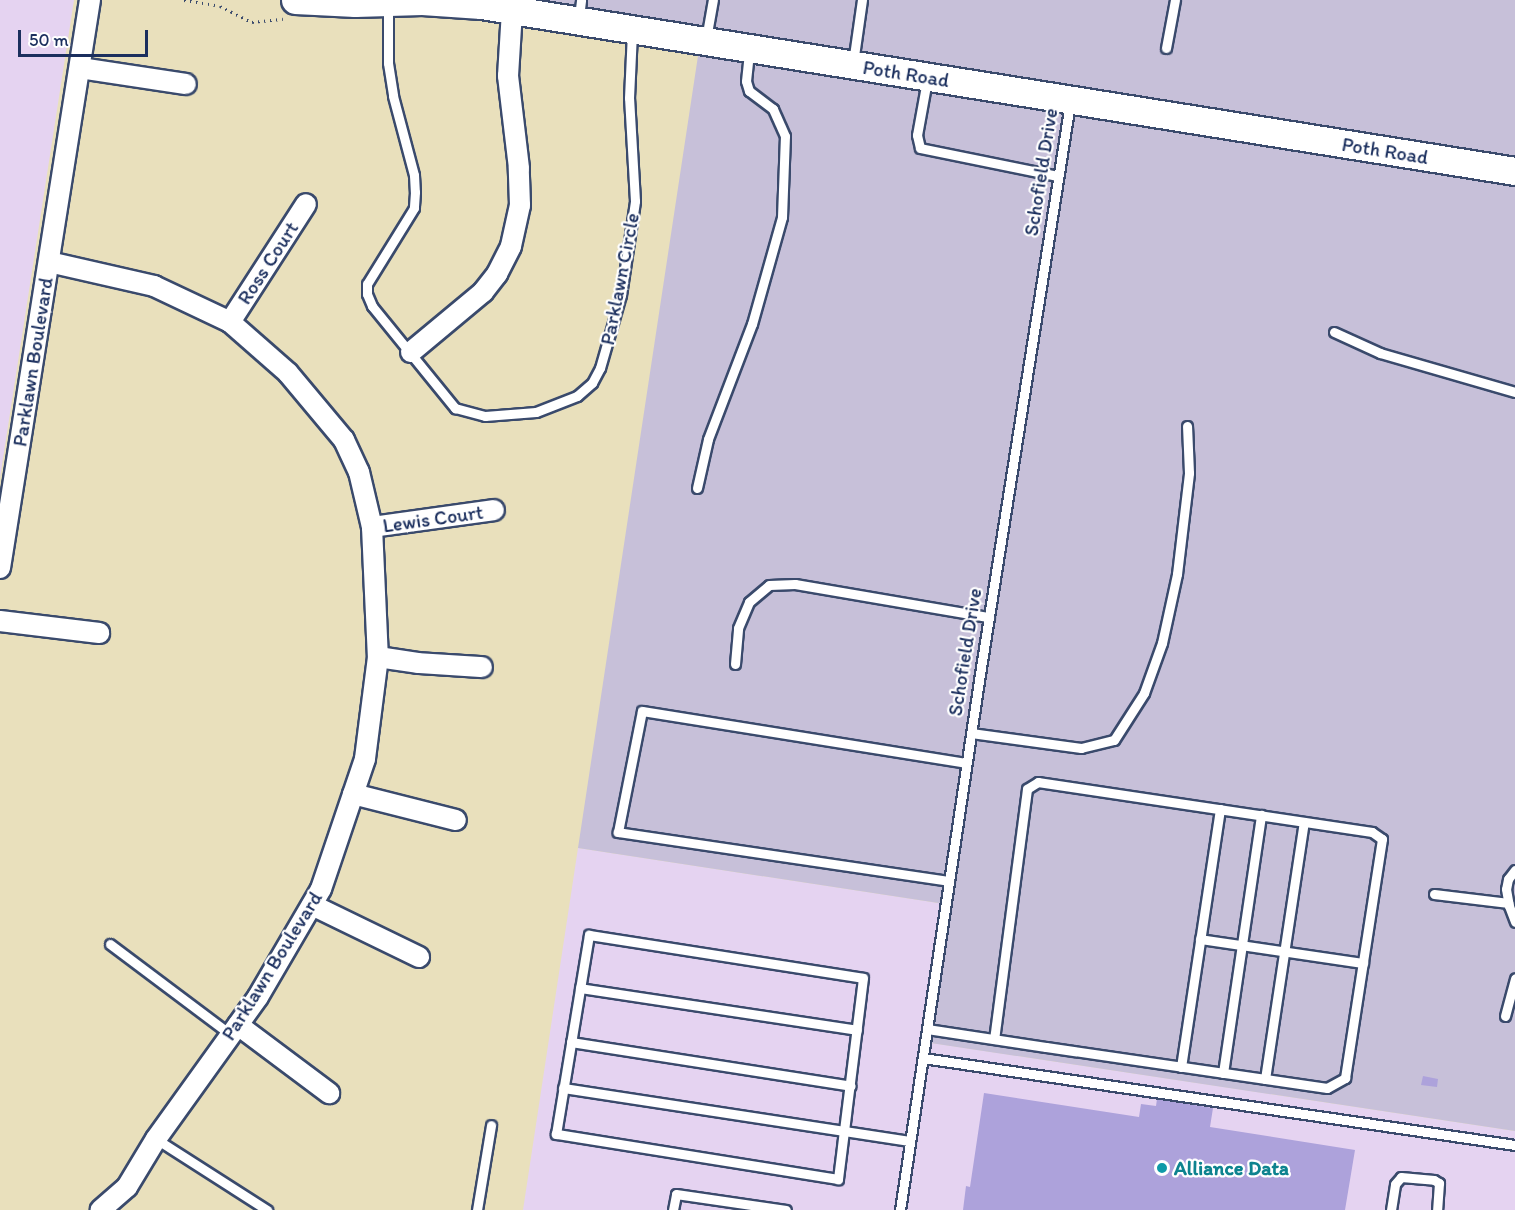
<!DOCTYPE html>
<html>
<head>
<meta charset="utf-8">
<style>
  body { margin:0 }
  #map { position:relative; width:1515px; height:1210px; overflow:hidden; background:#e9e0bc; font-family:Itim,sans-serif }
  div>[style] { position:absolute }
  .built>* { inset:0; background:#e5d3f1 }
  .industrial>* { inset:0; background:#c7c0d9 }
  .building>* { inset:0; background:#ada2db }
  .path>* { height:3px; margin-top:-1.5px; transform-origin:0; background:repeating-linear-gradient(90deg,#3a4a6c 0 1.5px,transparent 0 6px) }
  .roads { filter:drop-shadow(2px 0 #3a4a6c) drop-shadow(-2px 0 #3a4a6c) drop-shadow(0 2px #3a4a6c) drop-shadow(0 -2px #3a4a6c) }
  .lane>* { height:9px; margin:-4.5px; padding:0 4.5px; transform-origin:4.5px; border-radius:4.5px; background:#fff }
  .street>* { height:20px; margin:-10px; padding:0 10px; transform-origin:10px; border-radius:10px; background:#fff }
  .secondary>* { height:27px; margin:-13.5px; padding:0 13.5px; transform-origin:13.5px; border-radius:13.5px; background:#fff }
  .dots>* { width:16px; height:16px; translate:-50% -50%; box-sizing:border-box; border:3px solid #fff; border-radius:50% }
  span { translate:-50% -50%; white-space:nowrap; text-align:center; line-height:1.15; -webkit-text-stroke:4.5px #fff; paint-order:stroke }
  .street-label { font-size:20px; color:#1b2f5e }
  .culture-label { font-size:20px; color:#0d838f; font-weight:700 }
  .left { translate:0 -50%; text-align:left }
  .scale { position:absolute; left:18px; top:30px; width:130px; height:27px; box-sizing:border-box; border:3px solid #1b2f5e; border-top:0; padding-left:8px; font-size:18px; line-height:21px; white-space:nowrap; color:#1b2f5e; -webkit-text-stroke:4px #fff; paint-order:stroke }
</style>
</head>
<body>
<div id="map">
  <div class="built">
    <i style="clip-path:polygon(0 0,74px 0,0 478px)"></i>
    <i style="clip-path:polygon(578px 848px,945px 904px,925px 1042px,1515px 1131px,1515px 1210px,523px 1210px)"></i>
  </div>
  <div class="industrial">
    <i style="clip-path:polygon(465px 0,1515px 0,1515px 1131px,924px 1042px,945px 904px,578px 848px,701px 36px)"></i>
  </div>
  <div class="building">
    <i style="clip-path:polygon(1423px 1076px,1438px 1079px,1437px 1087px,1421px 1085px)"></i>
    <i style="clip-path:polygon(984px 1093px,1139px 1117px,1141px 1104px,1156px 1106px,1157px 1099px,1213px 1108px,1210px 1127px,1355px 1150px,1345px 1210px,963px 1210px,966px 1186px,970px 1187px)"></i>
  </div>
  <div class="path">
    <i style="left:184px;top:0;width:36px;rotate:9deg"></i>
    <i style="left:220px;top:6px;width:36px;rotate:27deg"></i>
    <i style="left:252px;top:22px;width:31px;rotate:-6deg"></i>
  </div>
  <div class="roads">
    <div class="lane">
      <i style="left:388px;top:4px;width:59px;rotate:90deg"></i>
      <i style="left:388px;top:63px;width:33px;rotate:81deg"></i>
      <i style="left:393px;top:96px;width:82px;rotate:75.1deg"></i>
      <i style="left:414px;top:175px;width:17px;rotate:87deg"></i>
      <i style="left:415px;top:192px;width:16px;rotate:94deg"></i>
      <i style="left:414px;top:208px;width:89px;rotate:121.7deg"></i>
      <i style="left:367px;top:284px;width:10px;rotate:90deg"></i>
      <i style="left:367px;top:294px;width:13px;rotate:67deg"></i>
      <i style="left:372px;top:306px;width:132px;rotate:50.9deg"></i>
      <i style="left:455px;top:408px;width:31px;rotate:15deg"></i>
      <i style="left:485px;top:416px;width:51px;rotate:-4.5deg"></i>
      <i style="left:536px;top:412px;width:44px;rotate:-21.3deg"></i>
      <i style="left:577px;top:396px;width:20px;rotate:-41deg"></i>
      <i style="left:592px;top:383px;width:17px;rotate:-62deg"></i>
      <i style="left:600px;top:368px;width:76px;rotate:-74deg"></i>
      <i style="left:621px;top:295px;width:95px;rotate:-81.5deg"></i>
      <i style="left:635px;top:201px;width:103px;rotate:-93.3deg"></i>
      <i style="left:629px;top:98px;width:67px;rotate:-87.4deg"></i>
      <i style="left:579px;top:17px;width:17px;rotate:-83deg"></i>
      <i style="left:706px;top:39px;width:40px;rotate:-80deg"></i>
      <i style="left:1166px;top:48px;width:49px;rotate:-79.4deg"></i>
      <i style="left:853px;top:63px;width:64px;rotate:-81.9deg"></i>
      <i style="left:927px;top:80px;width:56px;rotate:100.3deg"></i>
      <i style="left:917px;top:135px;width:13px;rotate:77deg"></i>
      <i style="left:920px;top:148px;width:141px;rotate:11.5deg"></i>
      <i style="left:1334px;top:332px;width:51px;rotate:24.5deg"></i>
      <i style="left:1380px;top:353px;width:141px;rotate:16.1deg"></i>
      <i style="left:697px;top:488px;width:50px;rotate:-77.3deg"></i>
      <i style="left:708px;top:439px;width:123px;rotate:-69.1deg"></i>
      <i style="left:752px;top:324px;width:111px;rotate:-74.3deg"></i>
      <i style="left:782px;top:217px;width:81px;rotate:-87.9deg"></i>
      <i style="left:785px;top:136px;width:30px;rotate:-114deg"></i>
      <i style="left:773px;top:109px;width:30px;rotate:-143deg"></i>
      <i style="left:749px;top:91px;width:10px;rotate:-107deg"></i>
      <i style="left:746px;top:81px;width:30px;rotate:-84deg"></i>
      <i style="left:735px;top:664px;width:36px;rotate:-85deg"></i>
      <i style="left:738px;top:628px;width:28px;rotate:-67deg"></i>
      <i style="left:749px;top:602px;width:26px;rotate:-40deg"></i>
      <i style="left:769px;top:585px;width:26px;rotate:-2deg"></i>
      <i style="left:795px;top:584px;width:197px;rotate:9.7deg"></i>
      <i style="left:971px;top:733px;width:111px;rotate:7.8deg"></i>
      <i style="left:1081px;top:748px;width:34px;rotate:-14deg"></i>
      <i style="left:1114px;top:740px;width:56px;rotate:-57.4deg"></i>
      <i style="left:1144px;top:693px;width:53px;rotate:-70.2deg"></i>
      <i style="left:1162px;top:643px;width:71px;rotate:-77.7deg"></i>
      <i style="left:1177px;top:574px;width:102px;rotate:-83.2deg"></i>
      <i style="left:1189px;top:473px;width:47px;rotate:-92.4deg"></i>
      <i style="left:1515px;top:870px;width:11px;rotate:128deg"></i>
      <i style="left:1508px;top:879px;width:10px;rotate:101deg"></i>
      <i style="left:1506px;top:889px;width:17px;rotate:80deg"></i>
      <i style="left:1509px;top:906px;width:17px;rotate:69deg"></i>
      <i style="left:949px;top:881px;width:335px;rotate:-171.6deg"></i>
      <i style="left:618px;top:832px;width:123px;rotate:-78.8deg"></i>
      <i style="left:642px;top:711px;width:328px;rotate:9.1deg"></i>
      <i style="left:1434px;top:894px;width:75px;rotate:6.9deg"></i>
      <i style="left:589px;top:935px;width:277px;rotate:8.9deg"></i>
      <i style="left:863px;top:978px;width:203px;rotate:97.1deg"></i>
      <i style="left:838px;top:1179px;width:286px;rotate:-170.9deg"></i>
      <i style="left:556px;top:1134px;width:202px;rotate:-80.6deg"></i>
      <i style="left:1200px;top:939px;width:165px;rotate:8.4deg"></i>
      <i style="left:110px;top:944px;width:151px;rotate:36.9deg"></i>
      <i style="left:580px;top:988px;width:280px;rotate:8.6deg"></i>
      <i style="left:1505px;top:1016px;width:39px;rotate:-75deg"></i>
      <i style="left:927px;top:1029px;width:120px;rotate:8.6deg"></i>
      <i style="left:1046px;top:1047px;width:284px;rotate:8.3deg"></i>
      <i style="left:1327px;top:1088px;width:21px;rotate:-29deg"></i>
      <i style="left:1345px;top:1078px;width:242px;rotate:-81.2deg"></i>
      <i style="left:1382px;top:839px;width:12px;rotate:-145deg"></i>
      <i style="left:1372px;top:832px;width:338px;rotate:-171.5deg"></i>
      <i style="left:1038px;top:782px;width:13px;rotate:148deg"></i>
      <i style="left:1027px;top:789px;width:252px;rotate:97.5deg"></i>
      <i style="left:571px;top:1042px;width:283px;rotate:8.9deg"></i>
      <i style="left:923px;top:1058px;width:598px;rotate:8.36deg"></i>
      <i style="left:1181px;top:1067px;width:261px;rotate:-81.4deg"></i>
      <i style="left:1223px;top:1073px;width:261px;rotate:-81.6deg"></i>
      <i style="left:1265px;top:1079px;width:260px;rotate:-81.4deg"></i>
      <i style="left:563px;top:1088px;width:351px;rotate:8.7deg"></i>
      <i style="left:156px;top:1139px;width:132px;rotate:32.6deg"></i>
      <i style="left:477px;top:1210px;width:86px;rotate:-80.6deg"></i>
      <i style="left:673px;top:1210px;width:16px;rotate:-79deg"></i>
      <i style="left:676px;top:1194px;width:111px;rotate:8.3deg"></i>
      <i style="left:900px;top:1210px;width:542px;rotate:-81.51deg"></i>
      <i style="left:980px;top:674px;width:578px;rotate:-81.04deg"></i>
      <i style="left:1391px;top:1210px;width:26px;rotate:-81deg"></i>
      <i style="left:1395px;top:1184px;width:9px;rotate:-49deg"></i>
      <i style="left:1401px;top:1177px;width:33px;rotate:5deg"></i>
      <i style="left:1434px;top:1180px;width:6px;rotate:31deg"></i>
      <i style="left:1439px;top:1183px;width:27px;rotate:94deg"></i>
    </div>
    <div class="street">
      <i style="left:80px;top:68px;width:107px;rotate:8.6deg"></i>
      <i style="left:49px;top:262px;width:108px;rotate:12.9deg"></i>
      <i style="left:154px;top:286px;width:84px;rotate:25.3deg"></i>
      <i style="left:230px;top:322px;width:77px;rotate:41.3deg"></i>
      <i style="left:288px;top:373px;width:87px;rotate:50.1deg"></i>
      <i style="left:344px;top:440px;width:35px;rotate:65deg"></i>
      <i style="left:359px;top:472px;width:57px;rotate:76.7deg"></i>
      <i style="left:372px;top:527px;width:130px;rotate:87.4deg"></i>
      <i style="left:378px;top:657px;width:103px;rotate:97.3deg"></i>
      <i style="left:365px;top:759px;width:137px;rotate:108.7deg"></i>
      <i style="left:321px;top:889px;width:125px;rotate:120.3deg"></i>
      <i style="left:258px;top:997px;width:175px;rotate:125.7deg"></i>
      <i style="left:156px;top:1139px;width:56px;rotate:121.1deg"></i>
      <i style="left:127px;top:1187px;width:35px;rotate:139deg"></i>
      <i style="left:230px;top:322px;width:140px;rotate:-57.2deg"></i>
      <i style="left:411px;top:352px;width:94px;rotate:-39.8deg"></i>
      <i style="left:483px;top:292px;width:23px;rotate:-52deg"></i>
      <i style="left:497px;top:274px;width:31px;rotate:-63deg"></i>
      <i style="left:511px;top:246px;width:42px;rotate:-77.6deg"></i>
      <i style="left:520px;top:205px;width:37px;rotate:-92deg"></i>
      <i style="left:519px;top:168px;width:93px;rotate:-96.8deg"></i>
      <i style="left:508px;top:76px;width:66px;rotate:-86.5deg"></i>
      <i style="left:372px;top:527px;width:123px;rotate:-7.9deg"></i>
      <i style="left:0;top:568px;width:575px;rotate:-81deg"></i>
      <i style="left:0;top:621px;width:100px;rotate:6.9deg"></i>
      <i style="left:378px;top:657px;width:40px;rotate:8.5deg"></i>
      <i style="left:418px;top:663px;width:64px;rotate:3.6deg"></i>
      <i style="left:353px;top:794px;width:106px;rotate:14.2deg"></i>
      <i style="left:312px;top:905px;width:119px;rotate:25.9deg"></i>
      <i style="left:238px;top:1025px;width:114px;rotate:36.8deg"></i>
    </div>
    <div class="secondary">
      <i style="left:295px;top:0;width:60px;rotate:2.9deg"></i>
      <i style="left:355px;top:3px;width:67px;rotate:-1.7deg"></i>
      <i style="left:422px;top:1px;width:59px;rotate:3.9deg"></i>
      <i style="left:481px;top:5px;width:1047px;rotate:9.12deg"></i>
    </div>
  </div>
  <div class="dots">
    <i style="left:1162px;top:1168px;background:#0f9aa8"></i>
  </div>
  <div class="street-label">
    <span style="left:906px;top:74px;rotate:9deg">Poth Road</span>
    <span style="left:1385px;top:151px;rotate:9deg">Poth Road</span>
    <span style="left:1041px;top:172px;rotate:-81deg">Schofield Drive</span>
    <span style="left:268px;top:263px;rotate:-57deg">Ross Court</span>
    <span style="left:620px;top:279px;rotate:-79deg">Parklawn Circle</span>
    <span style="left:33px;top:362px;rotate:-81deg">Parklawn Boulevard</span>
    <span style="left:433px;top:519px;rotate:-8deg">Lewis Court</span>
    <span style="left:965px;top:652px;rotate:-81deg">Schofield Drive</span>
    <span style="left:272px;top:966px;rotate:-58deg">Parklawn Boulevard</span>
  </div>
  <div class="culture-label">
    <span class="left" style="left:1174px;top:1168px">Alliance Data</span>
  </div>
  <div class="scale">50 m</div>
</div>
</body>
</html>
